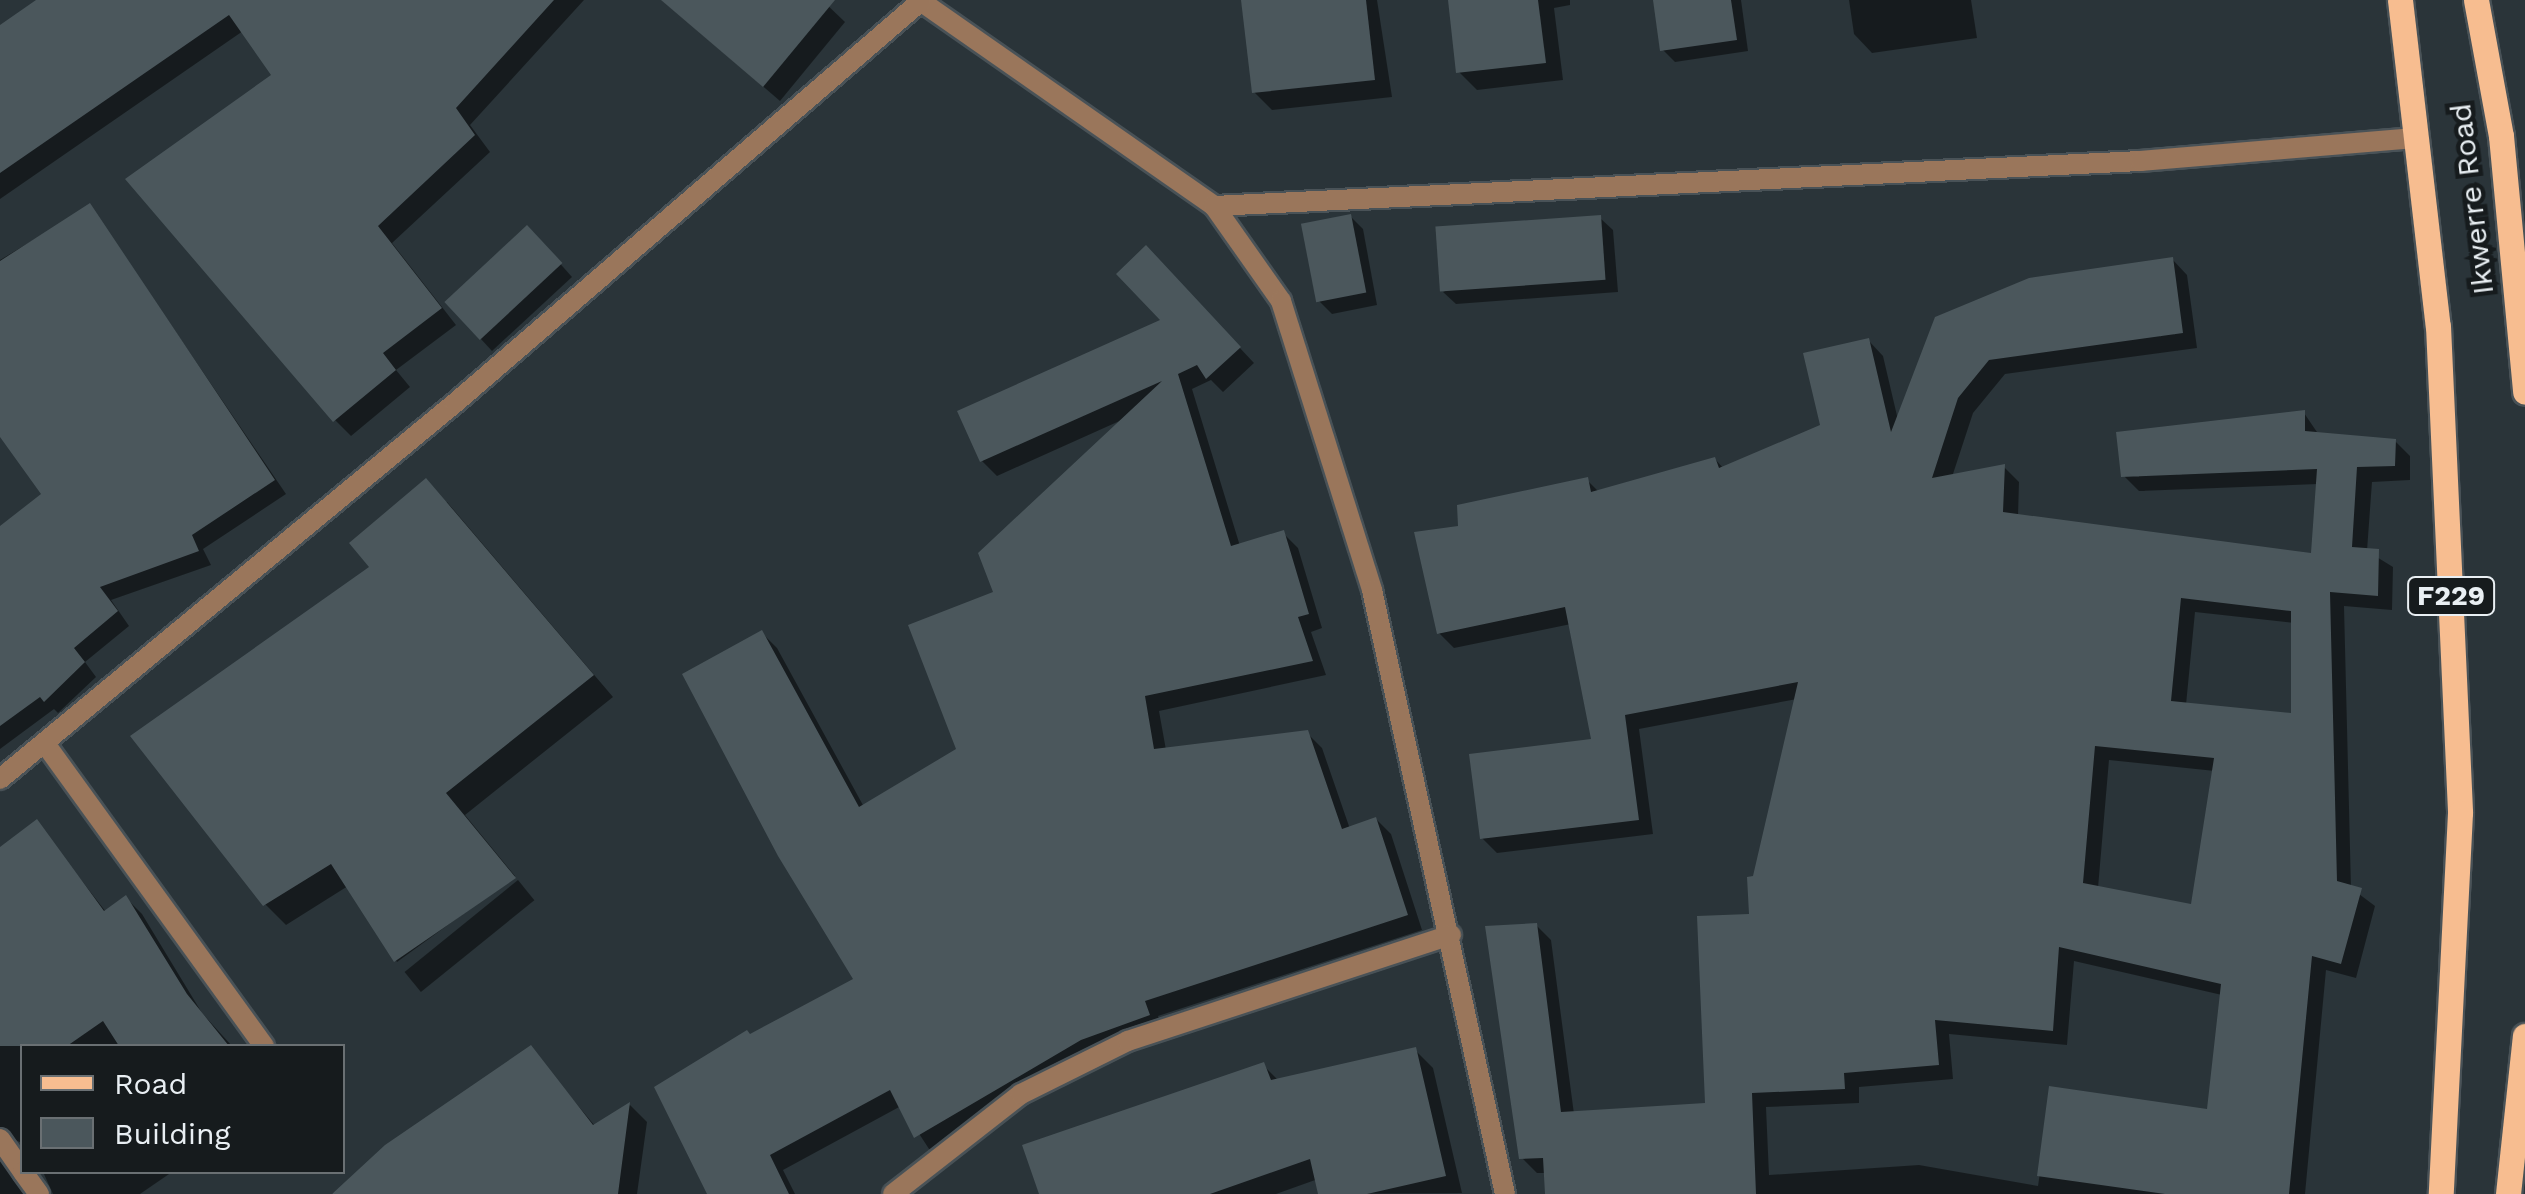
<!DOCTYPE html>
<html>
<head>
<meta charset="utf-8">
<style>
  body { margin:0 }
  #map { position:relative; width:2525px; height:1194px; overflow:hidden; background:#2a3439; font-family:"Work Sans",sans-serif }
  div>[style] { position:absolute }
  .shadow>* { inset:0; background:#0007; transform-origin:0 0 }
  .building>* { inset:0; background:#4b575c; transform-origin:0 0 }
  .roads { filter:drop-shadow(2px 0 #495257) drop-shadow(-2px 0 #495257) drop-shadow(0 2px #495257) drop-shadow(0 -2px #495257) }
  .street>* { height:20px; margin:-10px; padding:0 10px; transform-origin:10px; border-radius:10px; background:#9a765b }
  .primary>* { height:25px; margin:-12.5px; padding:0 12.5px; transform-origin:12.5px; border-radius:12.5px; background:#f7bd90 }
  span { translate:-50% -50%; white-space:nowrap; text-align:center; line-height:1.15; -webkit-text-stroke:9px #161b1d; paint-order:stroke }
  .shield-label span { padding:2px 8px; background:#161b1d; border:2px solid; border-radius:8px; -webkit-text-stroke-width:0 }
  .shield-label { font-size:28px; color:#e9eff3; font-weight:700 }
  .street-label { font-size:30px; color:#e9eff3 }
  .legend { position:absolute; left:20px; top:1044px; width:325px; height:130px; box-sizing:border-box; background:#161b1d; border:2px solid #6a7073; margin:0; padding:12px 18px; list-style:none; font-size:30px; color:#e9eff3 }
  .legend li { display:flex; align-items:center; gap:20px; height:50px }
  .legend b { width:50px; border:2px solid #6a7073 }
</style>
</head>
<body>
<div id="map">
  <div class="shadow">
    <i style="clip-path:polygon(40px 0,584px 0,470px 125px,490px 152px,392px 243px,456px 325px,396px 370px,410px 387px,351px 436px,335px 420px,274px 75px,243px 31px,0 199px,0 28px)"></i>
    <i style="clip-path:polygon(662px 0,822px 0,845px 22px,780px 101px)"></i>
    <i style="clip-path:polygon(1249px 0,1377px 0,1392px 97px,1272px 110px,1254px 92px)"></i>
    <i style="clip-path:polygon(1450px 0,1570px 0,1570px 5px,1554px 8px,1563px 80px,1477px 90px,1459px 72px)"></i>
    <i style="clip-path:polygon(1656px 0,1741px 0,1748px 51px,1675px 62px,1663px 50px)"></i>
    <i style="clip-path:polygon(1849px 0,1971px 0,1977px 38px,1872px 53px,1854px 34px)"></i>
    <i style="clip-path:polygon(90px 206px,286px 494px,203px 549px,211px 565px,111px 600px,129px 626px,85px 662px,96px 677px,58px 713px,54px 709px,0 749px,0 529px,45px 495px,0 433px,0 260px)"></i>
    <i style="clip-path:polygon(1350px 216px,1363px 229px,1377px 305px,1332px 314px,1319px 301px)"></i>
    <i style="clip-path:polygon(1600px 218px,1613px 230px,1618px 292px,1456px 304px,1443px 292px)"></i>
    <i style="clip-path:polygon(540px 241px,572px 277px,492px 351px,480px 338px)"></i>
    <i style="clip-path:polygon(evenodd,2172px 259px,2187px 275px,2197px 348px,2005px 374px,1973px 413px,1952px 477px,2004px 467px,2019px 482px,2018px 517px,2314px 556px,2318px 484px,2139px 491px,2124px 476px,2304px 413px,2319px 435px,2395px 441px,2410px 456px,2410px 480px,2372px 482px,2367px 551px,2393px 567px,2392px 610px,2344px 606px,2351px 888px,2375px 906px,2356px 978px,2326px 970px,2305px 1194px,1547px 1194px,1546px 1173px,1537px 1173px,1522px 1158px,1536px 925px,1551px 940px,1574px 1114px,1707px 1106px,1797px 699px,1639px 729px,1653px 834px,1497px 853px,1482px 838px,1594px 741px,1571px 624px,1454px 648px,1439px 633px,1461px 528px,1587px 480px,1599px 492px,1715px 459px,1724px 469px,1823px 427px,1868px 340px,1883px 356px,1898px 420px,1937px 319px,2172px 259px,2195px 612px,2294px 623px,2294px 716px,2186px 705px,2195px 612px,2172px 259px,2109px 760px,2215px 771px,2193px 907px,2098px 888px,2109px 760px,2172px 259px,2074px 961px,2222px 995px,2209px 1112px,2052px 1089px,2038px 1186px,1919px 1165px,1769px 1175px,1766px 1107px,1859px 1103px,1859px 1087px,1953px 1079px,1949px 1034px,2067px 1045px,2074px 961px)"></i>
    <i style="clip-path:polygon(1161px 264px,1254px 363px,1223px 392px,1211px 380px,1192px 389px,1240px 546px,1283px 533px,1298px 548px,1322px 628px,1311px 632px,1326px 675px,1159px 711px,1166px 750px,1307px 733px,1322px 748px,1350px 829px,1376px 819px,1391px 834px,1422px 930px,1158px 1016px,1163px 1030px,1097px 1054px,931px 1152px,901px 1106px,783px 1170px,795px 1194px,709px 1194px,750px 1037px,857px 980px,762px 633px,777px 648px,864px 807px,959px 750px,997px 593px,1124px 419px,997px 476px,982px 461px,1164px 321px)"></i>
    <i style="clip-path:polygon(447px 502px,613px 697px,465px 815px,515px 876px,397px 962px,348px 886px,286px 925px,265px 904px,372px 567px)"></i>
    <i style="clip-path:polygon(37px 823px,106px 912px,126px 898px,142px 914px,202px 1013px,232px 1046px,22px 1046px,22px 1143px,15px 1140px,1px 1159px,26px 1194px,0 1194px,0 850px)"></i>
    <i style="left:518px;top:880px;width:26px;height:146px;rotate:51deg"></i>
    <i style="clip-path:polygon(530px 1048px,595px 1126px,630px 1105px,647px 1122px,637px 1194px,332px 1194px)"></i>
    <i style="clip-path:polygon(1415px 1050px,1433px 1068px,1462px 1193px,1321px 1194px,1318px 1179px,1276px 1194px,1042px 1194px,1263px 1065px,1279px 1081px)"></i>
    <i style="clip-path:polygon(43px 1172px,172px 1172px,140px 1194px,53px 1194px)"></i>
  </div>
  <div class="building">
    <i style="clip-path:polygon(36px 0,554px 0,456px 108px,475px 135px,378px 226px,442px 308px,383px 353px,396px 370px,333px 422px,125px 179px,271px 75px,229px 15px,0 173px,0 25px)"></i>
    <i style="clip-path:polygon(661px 0,835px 0,763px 87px)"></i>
    <i style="clip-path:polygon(1241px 0,1366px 0,1375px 80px,1252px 93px)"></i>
    <i style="clip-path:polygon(1448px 0,1538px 0,1546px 63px,1456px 73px)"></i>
    <i style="clip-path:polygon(1653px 0,1731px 0,1737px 40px,1660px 51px)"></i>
    <i style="clip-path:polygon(90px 203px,275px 480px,192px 535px,199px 551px,100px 587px,118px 611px,74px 648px,85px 662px,44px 702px,40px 697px,0 726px,0 526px,41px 494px,0 437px,0 261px)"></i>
    <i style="left:1351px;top:214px;width:80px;height:51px;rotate:79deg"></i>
    <i style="left:1601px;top:215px;width:65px;height:166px;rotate:86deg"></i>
    <i style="left:527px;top:225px;width:52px;height:113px;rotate:47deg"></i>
    <i style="clip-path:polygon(1146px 245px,1241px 347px,1206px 379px,1197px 365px,1178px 374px,1231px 546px,1284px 530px,1309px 614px,1298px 617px,1313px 661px,1145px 696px,1154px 749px,1308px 730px,1342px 829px,1376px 817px,1408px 915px,1145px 1001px,1150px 1015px,1081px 1040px,914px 1138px,890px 1090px,770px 1155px,789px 1194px,707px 1194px,654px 1087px,747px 1030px,750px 1034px,853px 979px,778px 856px,682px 674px,762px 630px,859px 807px,956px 749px,908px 625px,993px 592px,978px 553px,1162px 381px,980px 462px,957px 411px,1160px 320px,1116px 274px)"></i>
    <i style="clip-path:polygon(evenodd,2173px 257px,2183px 333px,1989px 360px,1958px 398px,1932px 478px,2005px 464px,2003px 512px,2311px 553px,2317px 469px,2121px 477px,2116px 432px,2305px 410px,2305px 431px,2396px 439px,2395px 466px,2357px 467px,2352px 547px,2379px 549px,2378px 596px,2330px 592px,2337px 881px,2362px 888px,2341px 964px,2312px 956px,2289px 1194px,2165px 1194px,2037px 1176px,2049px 1086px,2207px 1109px,2221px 984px,2059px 947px,2053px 1031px,1935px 1020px,1939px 1065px,1844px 1073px,1845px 1089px,1752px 1093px,1756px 1194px,1545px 1194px,1543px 1158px,1519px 1159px,1485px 926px,1537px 923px,1561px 1112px,1705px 1103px,1697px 916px,1749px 914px,1747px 877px,1753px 876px,1798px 682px,1625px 715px,1639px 820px,1480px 839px,1469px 754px,1591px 739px,1565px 607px,1437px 634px,1414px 532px,1458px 526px,1457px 505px,1588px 477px,1591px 492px,1715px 457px,1719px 468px,1820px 425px,1803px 353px,1869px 338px,1891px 432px,1935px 317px,2029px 278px,2173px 257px,2181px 598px,2291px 611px,2291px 713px,2171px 701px,2181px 598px,2173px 257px,2095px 746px,2214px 758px,2191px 904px,2083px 883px,2095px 746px)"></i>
    <i style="clip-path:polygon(426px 478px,594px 675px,446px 793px,516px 878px,394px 962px,331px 864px,263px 906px,130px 736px,369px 567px,349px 543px)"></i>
    <i style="clip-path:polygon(37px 819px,104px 911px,126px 895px,187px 994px,229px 1046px,119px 1046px,103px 1021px,67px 1046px,0 1046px,0 847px)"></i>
    <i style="clip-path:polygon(531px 1045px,593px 1125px,630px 1102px,618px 1194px,332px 1194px,385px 1145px)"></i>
    <i style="clip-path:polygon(1416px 1047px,1446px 1176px,1367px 1194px,1318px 1194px,1310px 1159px,1210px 1194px,1039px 1194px,1022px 1145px,1264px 1062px,1271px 1080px)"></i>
  </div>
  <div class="roads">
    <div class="street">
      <i style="left:919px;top:0;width:360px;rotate:34.9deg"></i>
      <i style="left:1214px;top:206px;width:116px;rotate:54.8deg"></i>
      <i style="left:1281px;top:301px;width:303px;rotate:72.5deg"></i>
      <i style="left:1372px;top:590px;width:618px;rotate:77.58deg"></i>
      <i style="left:1214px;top:206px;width:928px;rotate:-2.78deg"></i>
      <i style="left:2141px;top:161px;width:277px;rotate:-4.8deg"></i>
      <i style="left:46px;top:745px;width:372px;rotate:54.1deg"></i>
      <i style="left:0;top:779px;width:590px;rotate:-39.57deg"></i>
      <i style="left:455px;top:403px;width:615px;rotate:-40.78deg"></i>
      <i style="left:0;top:1139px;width:39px;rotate:55deg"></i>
      <i style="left:23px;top:1172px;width:27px;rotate:54deg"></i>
      <i style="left:893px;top:1194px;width:162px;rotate:-38deg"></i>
      <i style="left:1021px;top:1094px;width:119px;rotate:-26.4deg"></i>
      <i style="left:1128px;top:1041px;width:340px;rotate:-18.2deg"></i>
    </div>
    <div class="primary">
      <i style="left:2400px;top:0;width:328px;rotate:83.4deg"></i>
      <i style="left:2438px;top:326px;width:487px;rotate:87.4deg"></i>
      <i style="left:2460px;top:813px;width:381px;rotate:92.9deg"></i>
      <i style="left:2476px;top:0;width:138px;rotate:79.6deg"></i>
      <i style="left:2501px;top:136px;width:257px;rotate:84.6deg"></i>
      <i style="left:2508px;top:1194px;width:159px;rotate:-83.9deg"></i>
    </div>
  </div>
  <div class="shield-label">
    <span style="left:2451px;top:596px">F229</span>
  </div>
  <div class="street-label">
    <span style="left:2472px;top:199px;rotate:-97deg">Ikwerre Road</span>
  </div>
  <ul class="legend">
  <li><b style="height:12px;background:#f7bd90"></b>Road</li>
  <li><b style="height:28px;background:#4b575c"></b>Building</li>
  </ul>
</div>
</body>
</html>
